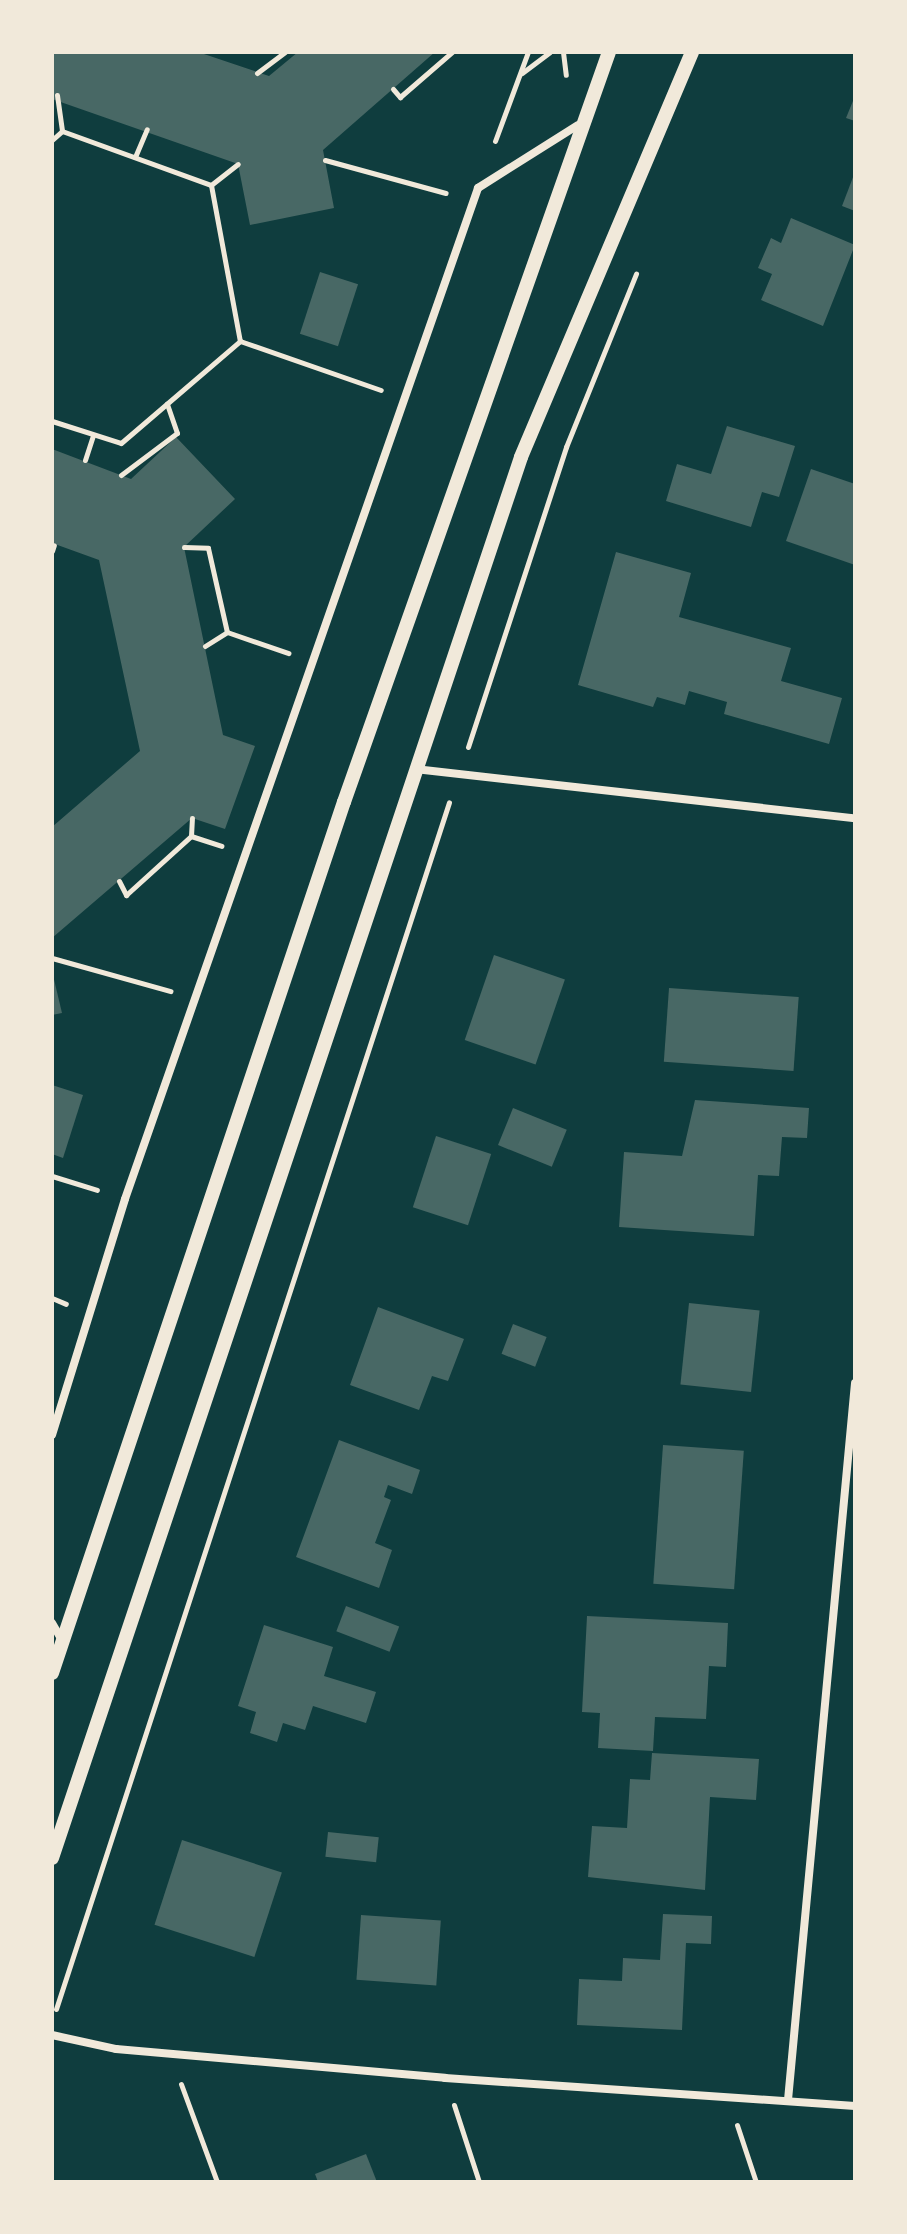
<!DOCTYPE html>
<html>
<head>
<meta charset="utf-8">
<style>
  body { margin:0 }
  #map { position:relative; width:907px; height:2234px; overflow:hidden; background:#0f3d3e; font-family:"Archivo Narrow",sans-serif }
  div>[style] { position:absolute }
  .building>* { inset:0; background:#486865; transform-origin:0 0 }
  .path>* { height:5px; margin:-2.5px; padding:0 2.5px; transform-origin:2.5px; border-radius:2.5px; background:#f1e9da }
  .minor>* { height:8px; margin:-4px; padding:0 4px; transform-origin:4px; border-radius:4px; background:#f1e9da }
  .tertiary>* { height:14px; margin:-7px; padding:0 7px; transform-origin:7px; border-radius:7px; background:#f1e9da }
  span { translate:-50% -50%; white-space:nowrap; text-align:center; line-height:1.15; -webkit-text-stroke:7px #f1e9da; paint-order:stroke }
  .frame { position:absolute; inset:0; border:54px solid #f1e9da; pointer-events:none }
</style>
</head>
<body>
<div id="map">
  <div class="building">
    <i style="clip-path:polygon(52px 52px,198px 52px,269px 76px,298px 52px,435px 52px,323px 150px,334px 208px,250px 225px,238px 164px,52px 99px)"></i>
    <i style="clip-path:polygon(855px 96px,855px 121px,846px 118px)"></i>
    <i style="clip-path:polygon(855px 172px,855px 211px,842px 206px)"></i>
    <i style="clip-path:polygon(791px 218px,855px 245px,823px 326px,761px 300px,772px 274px,758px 268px,771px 238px,781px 243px)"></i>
    <i style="left:320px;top:272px;width:40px;height:65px;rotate:18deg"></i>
    <i style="clip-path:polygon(727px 426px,795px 446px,779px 497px,762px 492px,751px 527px,666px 501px,677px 464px,711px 474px)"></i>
    <i style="clip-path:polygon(176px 437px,235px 499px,184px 547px,223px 735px,255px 746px,225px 829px,192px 818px,52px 938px,52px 827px,140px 751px,99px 560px,52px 543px,52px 449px,131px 479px)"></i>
    <i style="clip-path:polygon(811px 469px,855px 484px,855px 565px,786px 541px)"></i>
    <i style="clip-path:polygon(616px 552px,691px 573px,679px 617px,791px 648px,781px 681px,842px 698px,829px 744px,724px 714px,727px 702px,689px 691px,685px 705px,657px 697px,653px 707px,578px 685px)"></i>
    <i style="left:494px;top:955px;width:75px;height:90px;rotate:19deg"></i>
    <i style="clip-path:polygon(52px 971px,62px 1013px,52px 1015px)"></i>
    <i style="left:669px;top:988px;width:130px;height:74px;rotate:4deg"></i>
    <i style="clip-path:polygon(52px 1085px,83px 1095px,63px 1158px,52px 1154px)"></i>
    <i style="clip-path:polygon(695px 1100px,809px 1108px,807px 1138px,782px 1137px,779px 1176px,758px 1175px,754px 1236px,619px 1227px,624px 1152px,682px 1156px)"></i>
    <i style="left:513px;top:1108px;width:58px;height:40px;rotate:22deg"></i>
    <i style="left:436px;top:1136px;width:58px;height:75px;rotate:18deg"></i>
    <i style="left:689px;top:1303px;width:71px;height:82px;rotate:6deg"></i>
    <i style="clip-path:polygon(378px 1307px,464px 1339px,448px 1381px,432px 1376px,419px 1410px,350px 1385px)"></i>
    <i style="left:513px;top:1324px;width:36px;height:32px;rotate:21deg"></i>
    <i style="clip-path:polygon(339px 1440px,420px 1470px,412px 1494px,388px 1485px,384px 1497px,391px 1500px,375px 1543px,392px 1550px,379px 1588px,296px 1557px)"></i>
    <i style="left:663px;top:1445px;width:81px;height:139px;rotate:4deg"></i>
    <i style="left:346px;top:1606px;width:57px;height:27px;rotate:21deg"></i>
    <i style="clip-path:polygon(587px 1616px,728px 1623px,726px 1667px,709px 1666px,706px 1719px,655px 1717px,653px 1751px,598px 1748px,600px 1713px,582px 1712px)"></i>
    <i style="clip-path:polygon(264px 1625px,333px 1647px,324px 1676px,376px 1692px,366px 1723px,313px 1706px,305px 1730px,283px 1723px,277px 1742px,250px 1733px,256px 1712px,238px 1706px)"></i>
    <i style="clip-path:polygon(652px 1753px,759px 1759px,756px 1800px,710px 1797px,705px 1890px,588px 1877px,592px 1826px,627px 1828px,630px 1779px,650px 1780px)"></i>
    <i style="left:328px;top:1832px;width:51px;height:25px;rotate:6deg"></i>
    <i style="left:182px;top:1840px;width:105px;height:89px;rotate:18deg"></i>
    <i style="clip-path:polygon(663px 1914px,712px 1916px,711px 1944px,686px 1943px,682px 2030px,577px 2025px,579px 1979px,622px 1981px,623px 1958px,660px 1960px)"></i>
    <i style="left:361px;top:1915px;width:80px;height:65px;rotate:4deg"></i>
    <i style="clip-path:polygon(366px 2154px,377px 2182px,318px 2182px,315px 2174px)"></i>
  </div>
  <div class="path">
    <i style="left:563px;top:52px;width:23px;rotate:83deg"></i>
    <i style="left:257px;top:73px;width:35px;rotate:-37deg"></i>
    <i style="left:522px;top:73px;width:35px;rotate:-37deg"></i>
    <i style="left:393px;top:89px;width:11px;rotate:49deg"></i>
    <i style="left:400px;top:97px;width:69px;rotate:-40.9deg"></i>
    <i style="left:57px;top:95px;width:36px;rotate:82deg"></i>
    <i style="left:52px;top:140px;width:13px;rotate:-42deg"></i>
    <i style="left:62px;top:131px;width:158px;rotate:19.9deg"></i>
    <i style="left:211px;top:185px;width:159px;rotate:79.5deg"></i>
    <i style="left:495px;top:141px;width:95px;rotate:-69.7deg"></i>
    <i style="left:135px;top:157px;width:30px;rotate:-67deg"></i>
    <i style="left:325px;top:160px;width:125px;rotate:15.3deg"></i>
    <i style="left:211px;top:185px;width:34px;rotate:-38deg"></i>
    <i style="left:240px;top:341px;width:149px;rotate:19.2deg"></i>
    <i style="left:52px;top:421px;width:72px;rotate:17.7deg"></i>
    <i style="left:121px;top:443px;width:157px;rotate:-40.6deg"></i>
    <i style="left:85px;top:460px;width:26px;rotate:-72deg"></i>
    <i style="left:121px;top:475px;width:70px;rotate:-36.9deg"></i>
    <i style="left:177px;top:433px;width:31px;rotate:-109deg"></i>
    <i style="left:184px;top:547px;width:24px;rotate:2deg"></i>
    <i style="left:208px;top:548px;width:86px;rotate:77.3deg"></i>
    <i style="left:227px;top:632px;width:65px;rotate:19deg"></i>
    <i style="left:52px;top:551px;width:6px;rotate:-72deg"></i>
    <i style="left:205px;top:646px;width:26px;rotate:-32deg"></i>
    <i style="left:468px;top:747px;width:316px;rotate:-71.9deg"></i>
    <i style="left:566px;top:447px;width:187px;rotate:-68deg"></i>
    <i style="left:191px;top:836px;width:32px;rotate:18deg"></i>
    <i style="left:119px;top:881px;width:16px;rotate:63deg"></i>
    <i style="left:126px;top:895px;width:88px;rotate:-42.2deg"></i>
    <i style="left:191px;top:836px;width:18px;rotate:-87deg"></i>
    <i style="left:52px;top:958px;width:123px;rotate:15.6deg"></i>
    <i style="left:52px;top:1176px;width:47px;rotate:17.3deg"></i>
    <i style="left:52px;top:1298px;width:15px;rotate:23deg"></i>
    <i style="left:56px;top:2009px;width:1269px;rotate:-71.96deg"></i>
    <i style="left:181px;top:2084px;width:104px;rotate:69.8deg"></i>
    <i style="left:454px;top:2105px;width:81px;rotate:72deg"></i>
    <i style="left:737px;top:2125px;width:60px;rotate:71.6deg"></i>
  </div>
  <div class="minor">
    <i style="left:415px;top:769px;width:443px;rotate:6.4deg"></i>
    <i style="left:52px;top:1435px;width:247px;rotate:-72.8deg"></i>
    <i style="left:125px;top:1199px;width:1071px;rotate:-70.75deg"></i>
    <i style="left:478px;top:188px;width:118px;rotate:-32.2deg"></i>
    <i style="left:52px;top:1623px;width:20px;rotate:60deg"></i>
    <i style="left:52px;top:2035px;width:66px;rotate:12.3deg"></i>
    <i style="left:116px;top:2049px;width:330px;rotate:5deg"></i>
    <i style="left:445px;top:2078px;width:411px;rotate:3.9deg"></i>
    <i style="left:788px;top:2100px;width:720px;rotate:-84.66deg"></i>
  </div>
  <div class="tertiary">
    <i style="left:52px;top:1673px;width:919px;rotate:-71.47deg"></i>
    <i style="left:344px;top:802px;width:795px;rotate:-70.54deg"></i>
    <i style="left:52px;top:1858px;width:1477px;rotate:-71.49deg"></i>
    <i style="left:521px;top:457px;width:440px;rotate:-67.1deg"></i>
  </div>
  <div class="frame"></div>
</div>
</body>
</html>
